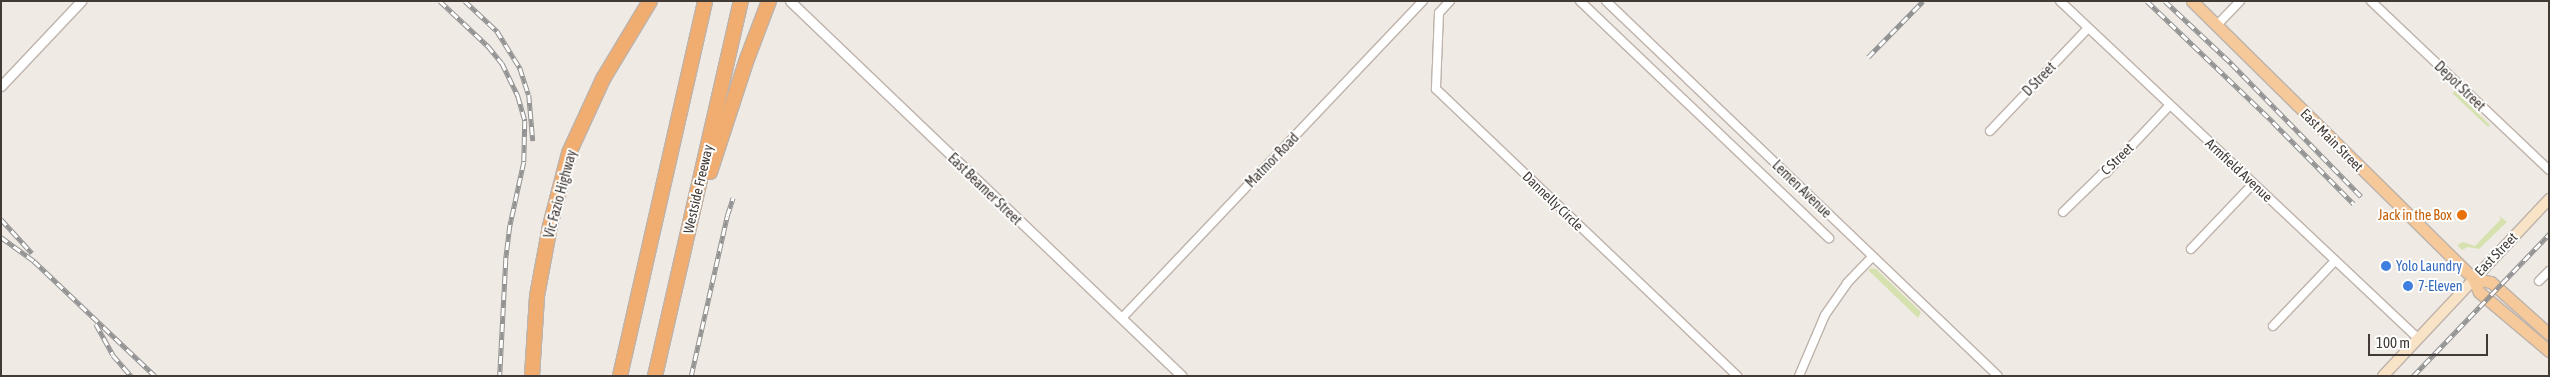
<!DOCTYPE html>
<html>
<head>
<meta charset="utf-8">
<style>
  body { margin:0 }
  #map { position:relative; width:2550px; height:377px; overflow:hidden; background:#f0eae4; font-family:"Asap Condensed",sans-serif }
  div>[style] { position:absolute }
  .green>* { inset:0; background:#d5e2b0 }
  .roads { filter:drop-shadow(1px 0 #beb3ab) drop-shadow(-1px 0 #beb3ab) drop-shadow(0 1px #beb3ab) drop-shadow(0 -1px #beb3ab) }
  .minor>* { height:8px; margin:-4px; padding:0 4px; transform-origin:4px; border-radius:4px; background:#fff }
  .tertiary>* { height:9px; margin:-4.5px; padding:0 4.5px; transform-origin:4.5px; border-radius:4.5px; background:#fff }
  .secondary>* { height:10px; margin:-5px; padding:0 5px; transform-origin:5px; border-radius:5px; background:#f9e3c6 }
  .primary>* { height:11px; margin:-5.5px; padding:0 5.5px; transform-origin:5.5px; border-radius:5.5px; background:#f5c999 }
  .motorway>* { height:14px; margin:-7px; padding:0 7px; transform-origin:7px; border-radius:7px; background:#f0ad6f }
  .rail>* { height:4.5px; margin-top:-2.25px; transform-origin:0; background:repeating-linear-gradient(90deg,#fff 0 8px,#939393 0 16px); box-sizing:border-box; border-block:1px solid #939393 }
  .dots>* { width:14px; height:14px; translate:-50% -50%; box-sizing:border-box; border:2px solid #fff; border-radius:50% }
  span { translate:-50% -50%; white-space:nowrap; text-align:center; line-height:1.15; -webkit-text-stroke:4px #fff; paint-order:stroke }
  .street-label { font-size:14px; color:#423a35 }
  .food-label { font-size:14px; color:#c56008 }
  .right { translate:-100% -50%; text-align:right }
  .shop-label { font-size:14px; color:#366cbe }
  .left { translate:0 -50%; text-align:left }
  .frame { position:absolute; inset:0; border:2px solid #423a35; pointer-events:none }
  .scale { position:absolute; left:2368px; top:334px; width:120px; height:22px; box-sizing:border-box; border:2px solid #423a35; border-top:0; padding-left:6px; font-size:15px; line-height:18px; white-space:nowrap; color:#423a35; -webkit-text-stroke:4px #fff; paint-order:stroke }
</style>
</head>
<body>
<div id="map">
  <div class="green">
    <i style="clip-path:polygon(2455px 91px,2490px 125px,2488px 127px,2452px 93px)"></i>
    <i style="clip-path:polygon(2498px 215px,2507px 222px,2479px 249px,2468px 247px,2462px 250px,2457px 245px,2463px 242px,2475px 246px,2501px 219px)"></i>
    <i style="clip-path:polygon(1872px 268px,1876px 269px,1921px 312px,1918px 318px,1868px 270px)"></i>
  </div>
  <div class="roads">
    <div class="minor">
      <i style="left:1450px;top:1px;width:16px;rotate:133deg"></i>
      <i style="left:1439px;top:13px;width:76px;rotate:92.3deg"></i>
      <i style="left:1436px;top:89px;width:416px;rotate:43.6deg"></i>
      <i style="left:1580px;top:1px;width:344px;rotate:43.6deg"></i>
      <i style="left:1606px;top:1px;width:542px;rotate:43.73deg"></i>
      <i style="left:2060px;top:1px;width:492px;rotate:43.3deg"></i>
      <i style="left:2371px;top:1px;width:245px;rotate:43.5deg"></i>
      <i style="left:2217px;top:25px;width:33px;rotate:-46deg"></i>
      <i style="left:1990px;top:131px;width:142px;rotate:-46.4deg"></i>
      <i style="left:2063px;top:212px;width:54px;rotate:-44.3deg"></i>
      <i style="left:2102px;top:174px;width:4px;rotate:-14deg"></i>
      <i style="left:2106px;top:173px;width:93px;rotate:-46.7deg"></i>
      <i style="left:2191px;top:249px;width:90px;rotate:-46.4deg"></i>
      <i style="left:2539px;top:281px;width:14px;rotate:-45deg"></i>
      <i style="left:1122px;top:318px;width:437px;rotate:-46.5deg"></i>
      <i style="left:2273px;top:326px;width:90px;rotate:-46.4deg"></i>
      <i style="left:1799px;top:376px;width:66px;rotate:-66.9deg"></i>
      <i style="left:1825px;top:315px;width:39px;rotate:-55deg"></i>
      <i style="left:1847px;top:283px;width:37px;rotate:-46deg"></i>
    </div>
    <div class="tertiary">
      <i style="left:790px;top:1px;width:542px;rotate:43.73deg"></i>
      <i style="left:1px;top:86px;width:117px;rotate:-46.7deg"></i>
    </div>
    <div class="secondary">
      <i style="left:2383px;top:376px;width:243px;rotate:-46.8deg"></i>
    </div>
    <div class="primary">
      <i style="left:2192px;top:1px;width:395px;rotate:44.6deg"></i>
      <i style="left:2473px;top:278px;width:15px;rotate:67deg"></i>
      <i style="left:2479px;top:292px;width:92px;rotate:40.1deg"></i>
      <i style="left:2473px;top:278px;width:18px;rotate:13deg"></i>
      <i style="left:2491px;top:282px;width:78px;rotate:41.9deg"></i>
    </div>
    <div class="motorway">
      <i style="left:710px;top:172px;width:119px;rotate:-71.9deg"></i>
      <i style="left:747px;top:59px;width:62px;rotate:-69.2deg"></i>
      <i style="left:532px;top:376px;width:80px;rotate:-86.4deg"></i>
      <i style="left:537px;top:296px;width:71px;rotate:-79.5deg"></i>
      <i style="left:550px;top:226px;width:75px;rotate:-75.4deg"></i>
      <i style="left:569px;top:153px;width:81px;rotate:-65.3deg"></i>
      <i style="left:603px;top:79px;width:91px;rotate:-58.9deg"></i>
      <i style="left:620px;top:376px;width:385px;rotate:-77.2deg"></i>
      <i style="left:655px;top:376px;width:385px;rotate:-77.1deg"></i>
    </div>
  </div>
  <div class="rail">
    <i style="left:440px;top:1px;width:66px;rotate:43.2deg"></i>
    <i style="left:488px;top:46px;width:22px;rotate:51deg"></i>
    <i style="left:502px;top:63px;width:37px;rotate:64deg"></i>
    <i style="left:518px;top:96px;width:26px;rotate:74deg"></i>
    <i style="left:525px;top:121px;width:41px;rotate:91.4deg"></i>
    <i style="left:524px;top:162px;width:66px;rotate:102.3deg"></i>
    <i style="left:510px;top:226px;width:34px;rotate:97deg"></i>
    <i style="left:506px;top:260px;width:116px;rotate:93deg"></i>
    <i style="left:465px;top:1px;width:44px;rotate:43.2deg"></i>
    <i style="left:497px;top:31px;width:44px;rotate:58.1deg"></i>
    <i style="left:520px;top:68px;width:28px;rotate:72deg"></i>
    <i style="left:529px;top:95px;width:46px;rotate:85deg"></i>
    <i style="left:2147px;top:1px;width:175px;rotate:43.8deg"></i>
    <i style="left:2273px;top:122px;width:115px;rotate:45.4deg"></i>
    <i style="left:2165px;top:1px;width:92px;rotate:43.2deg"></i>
    <i style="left:2232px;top:64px;width:185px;rotate:45.7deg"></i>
    <i style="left:1868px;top:57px;width:78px;rotate:-45.5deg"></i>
    <i style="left:1px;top:219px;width:46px;rotate:47.6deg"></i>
    <i style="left:1px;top:237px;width:41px;rotate:36deg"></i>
    <i style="left:34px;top:261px;width:167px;rotate:43.5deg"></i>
    <i style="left:96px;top:324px;width:35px;rotate:61deg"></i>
    <i style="left:113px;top:355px;width:28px;rotate:49deg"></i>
    <i style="left:691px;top:376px;width:164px;rotate:-77.3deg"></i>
    <i style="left:727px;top:216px;width:19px;rotate:-72deg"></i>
    <i style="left:2413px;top:376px;width:197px;rotate:-46.2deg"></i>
  </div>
  <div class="dots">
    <i style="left:2462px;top:215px;background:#e8710a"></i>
    <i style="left:2386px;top:266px;background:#3f7fe0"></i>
    <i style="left:2408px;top:286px;background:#3f7fe0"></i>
  </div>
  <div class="street-label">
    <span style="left:2039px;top:79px;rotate:-46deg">D Street</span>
    <span style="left:2460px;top:86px;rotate:44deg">Depot Street</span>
    <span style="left:2332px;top:140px;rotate:45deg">East Main Street</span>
    <span style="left:2117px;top:159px;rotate:-44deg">C Street</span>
    <span style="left:1272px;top:160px;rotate:-46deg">Matmor Road</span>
    <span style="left:2239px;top:170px;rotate:43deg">Armfield Avenue</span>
    <span style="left:698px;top:189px;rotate:-77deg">Westside Freeway</span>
    <span style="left:985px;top:189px;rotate:44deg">East Beamer Street</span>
    <span style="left:1802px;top:189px;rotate:44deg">Lemen Avenue</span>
    <span style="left:560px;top:194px;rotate:-75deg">Vic Fazio Highway</span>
    <span style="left:1553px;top:201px;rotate:44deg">Dannelly Circle</span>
    <span style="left:2496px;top:254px;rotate:-46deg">East Street</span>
  </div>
  <div class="food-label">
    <span class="right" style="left:2452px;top:215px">Jack in the Box</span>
  </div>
  <div class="shop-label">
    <span class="left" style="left:2396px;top:266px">Yolo Laundry</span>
    <span class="left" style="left:2418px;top:286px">7-Eleven</span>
  </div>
  <div class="frame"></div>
  <div class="scale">100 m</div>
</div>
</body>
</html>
